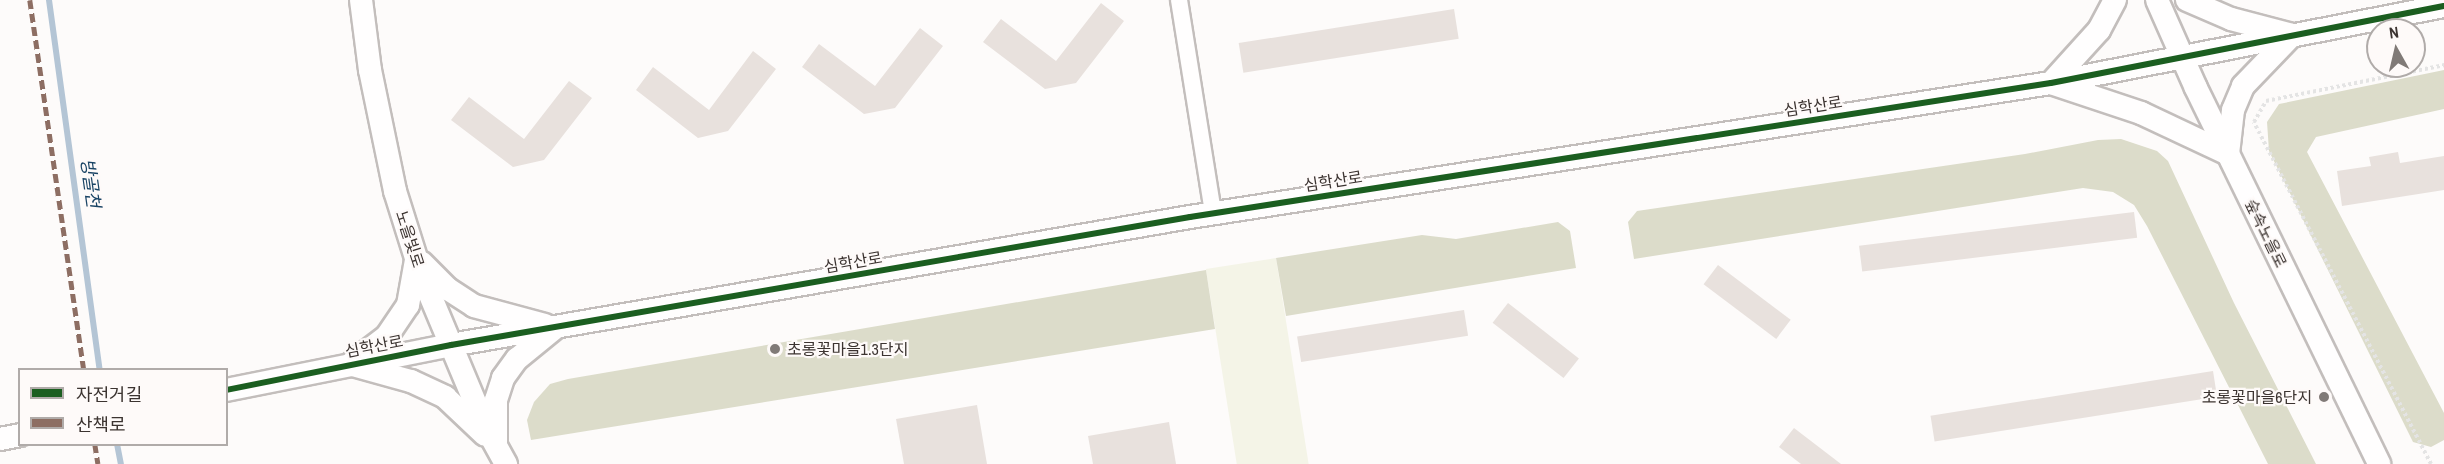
<!DOCTYPE html>
<html>
<head>
<meta charset="utf-8">
<style>
  body { margin:0 }
  #map { position:relative; width:2444px; height:464px; overflow:hidden; background:#fdfbfa; font-family:"Archivo Narrow","Noto Sans KR",sans-serif }
  div>[style] { position:absolute }
  .green>* { inset:0; background:#f4f4e7; transform-origin:0 0 }
  .forest>* { inset:0; background:#dcdcca }
  .stream>* { height:6px; margin:-3px; padding:0 3px; transform-origin:3px; border-radius:3px; background:#b4c5d5 }
  .building>* { inset:0; background:#e8e1dd; transform-origin:0 0 }
  .path>* { height:4px; margin-top:-2px; transform-origin:0; background:repeating-linear-gradient(90deg,#e4e4e4 0 3px,transparent 0 6px) }
  .roads { filter:drop-shadow(2px 0 #c3bebc) drop-shadow(-2px 0 #c3bebc) drop-shadow(0 2px #c3bebc) drop-shadow(0 -2px #c3bebc) }
  .street>* { height:16px; margin:-8px; padding:0 8px; transform-origin:8px; border-radius:8px; background:#fffefe }
  .secondary>* { height:22px; margin:-11px; padding:0 11px; transform-origin:11px; border-radius:11px; background:#fffefe }
  .quiet>* { height:4.5px; margin-top:-2.25px; transform-origin:0; background:repeating-linear-gradient(90deg,#8d6e63 0 9px,transparent 0 13.5px) }
  .cycleway>* { height:6px; margin:-3px; padding:0 3px; transform-origin:3px; border-radius:3px; background:#1b5e20 }
  .dots>* { width:16px; height:16px; translate:-50% -50%; box-sizing:border-box; border:3px solid #fefaf9; border-radius:50% }
  span { translate:-50% -50%; white-space:nowrap; text-align:center; line-height:1.15; -webkit-text-stroke:4.5px #fefaf9; paint-order:stroke }
  .street-label { font-size:16px; color:#3c3431 }
  .poi-label { font-size:16px; color:#3c3431 }
  .left { translate:0 -50%; text-align:left }
  .right { translate:-100% -50%; text-align:right }
  .water-label { font-size:18px; color:#1a4465; font-style:italic }
  .legend { position:absolute; left:18px; top:368px; width:210px; height:78px; box-sizing:border-box; background:#fefaf9; border:2px solid #b0aba9; margin:0; padding:8px 10px; list-style:none; font-size:18px; color:#3c3431 }
  .legend li { display:flex; align-items:center; gap:12px; height:30px }
  .legend b { width:30px; border:2px solid #b0aba9 }
  .north { position:absolute; left:2366px; top:18px; width:60px; height:60px; box-sizing:border-box; background:#fefaf9; border:2px solid #b0aba9; border-radius:50%; rotate:352deg; font-size:16px; font-weight:700; line-height:24px; text-align:center; color:#3c3431 }
  .north::after { content:''; display:block; margin:auto; width:21px; height:27px; background:#807a77; clip-path:polygon(50% 0,100% 100%,50% 72%,0 100%) }
</style>
</head>
<body>
<div id="map">
  <div class="green">
    <i style="left:1276px;top:258px;width:209px;height:71px;rotate:81deg"></i>
  </div>
  <div class="forest">
    <i style="clip-path:polygon(2444px 70px,2444px 109px,2316px 137px,2307px 152px,2444px 413px,2444px 440px,2431px 447px,2413px 442px,2269px 151px,2267px 122px,2279px 104px)"></i>
    <i style="clip-path:polygon(2121px 139px,2157px 151px,2168px 161px,2234px 303px,2316px 464px,2268px 464px,2147px 226px,2134px 205px,2113px 192px,2083px 188px,1634px 259px,1628px 222px,1637px 211px,2025px 154px,2098px 140px)"></i>
    <i style="clip-path:polygon(1558px 222px,1570px 231px,1576px 268px,1286px 316px,1276px 258px,1422px 235px,1456px 239px)"></i>
    <i style="clip-path:polygon(1206px 270px,1215px 329px,531px 440px,527px 420px,534px 402px,550px 384px,568px 379px)"></i>
  </div>
  <div class="stream">
    <i style="left:49px;top:0;width:373px;rotate:82.2deg"></i>
    <i style="left:117px;top:444px;width:20px;rotate:79deg"></i>
  </div>
  <div class="building">
    <i style="clip-path:polygon(1101px 3px,1124px 21px,1076px 83px,1045px 89px,983px 42px,1001px 19px,1056px 61px)"></i>
    <i style="left:1454px;top:9px;width:30px;height:218px;rotate:81deg"></i>
    <i style="clip-path:polygon(920px 28px,943px 46px,895px 108px,864px 114px,802px 67px,819px 44px,875px 86px)"></i>
    <i style="clip-path:polygon(753px 51px,776px 69px,728px 131px,698px 138px,636px 90px,653px 67px,709px 110px)"></i>
    <i style="clip-path:polygon(569px 81px,592px 98px,544px 160px,513px 167px,451px 120px,469px 97px,524px 139px)"></i>
    <i style="clip-path:polygon(2398px 152px,2400px 163px,2444px 156px,2444px 190px,2342px 206px,2337px 171px,2371px 166px,2369px 157px)"></i>
    <i style="left:2134px;top:212px;width:26px;height:277px;rotate:83deg"></i>
    <i style="left:1718px;top:265px;width:91px;height:24px;rotate:37deg"></i>
    <i style="left:1508px;top:303px;width:90px;height:25px;rotate:38deg"></i>
    <i style="left:1464px;top:310px;width:26px;height:169px;rotate:81deg"></i>
    <i style="left:2213px;top:371px;width:26px;height:286px;rotate:81deg"></i>
    <i style="clip-path:polygon(977px 405px,987px 464px,904px 464px,896px 419px)"></i>
    <i style="clip-path:polygon(1169px 422px,1176px 464px,1093px 464px,1088px 436px)"></i>
    <i style="clip-path:polygon(1794px 428px,1841px 464px,1801px 464px,1779px 447px)"></i>
  </div>
  <div class="path">
    <i style="left:2431px;top:464px;width:385px;rotate:-117.4deg"></i>
    <i style="left:2254px;top:122px;width:24px;rotate:-60deg"></i>
    <i style="left:2266px;top:101px;width:182px;rotate:-11.4deg"></i>
  </div>
  <div class="roads">
    <div class="street">
      <i style="left:1179px;top:0;width:216px;rotate:80.9deg"></i>
    </div>
    <div class="secondary">
      <i style="left:361px;top:0;width:71px;rotate:82.7deg"></i>
      <i style="left:370px;top:70px;width:124px;rotate:78.3deg"></i>
      <i style="left:395px;top:191px;width:84px;rotate:72.6deg"></i>
      <i style="left:420px;top:271px;width:80px;rotate:67.3deg"></i>
      <i style="left:451px;top:345px;width:86px;rotate:67.3deg"></i>
      <i style="left:484px;top:424px;width:46px;rotate:61.2deg"></i>
      <i style="left:2115px;top:0;width:34px;rotate:118deg"></i>
      <i style="left:2099px;top:30px;width:72px;rotate:132.2deg"></i>
      <i style="left:2051px;top:83px;width:95px;rotate:18.4deg"></i>
      <i style="left:2141px;top:113px;width:96px;rotate:25.2deg"></i>
      <i style="left:2228px;top:154px;width:44px;rotate:-83.5deg"></i>
      <i style="left:2233px;top:110px;width:26px;rotate:-67deg"></i>
      <i style="left:2243px;top:86px;width:71px;rotate:-46.1deg"></i>
      <i style="left:2292px;top:35px;width:63px;rotate:-165.3deg"></i>
      <i style="left:2231px;top:19px;width:48px;rotate:-156.6deg"></i>
      <i style="left:2157px;top:0;width:96px;rotate:66.1deg"></i>
      <i style="left:2196px;top:88px;width:418px;rotate:64deg"></i>
      <i style="left:422px;top:263px;width:37px;rotate:45deg"></i>
      <i style="left:448px;top:289px;width:31px;rotate:33deg"></i>
      <i style="left:474px;top:306px;width:73px;rotate:15deg"></i>
      <i style="left:353px;top:362px;width:43px;rotate:-37.4deg"></i>
      <i style="left:387px;top:336px;width:37px;rotate:-56deg"></i>
      <i style="left:408px;top:305px;width:46px;rotate:-79.9deg"></i>
      <i style="left:356px;top:366px;width:57px;rotate:15.3deg"></i>
      <i style="left:411px;top:381px;width:38px;rotate:25deg"></i>
      <i style="left:445px;top:397px;width:55px;rotate:43.5deg"></i>
      <i style="left:226px;top:390px;width:229px;rotate:-11.3deg"></i>
      <i style="left:451px;top:345px;width:750px;rotate:-9.83deg"></i>
      <i style="left:1190px;top:217px;width:871px;rotate:-8.85deg"></i>
      <i style="left:2051px;top:83px;width:400px;rotate:-11.1deg"></i>
      <i style="left:0;top:439px;width:20px;rotate:-11deg"></i>
      <i style="left:496px;top:442px;width:42px;rotate:-90deg"></i>
      <i style="left:496px;top:400px;width:23px;rotate:-72deg"></i>
      <i style="left:503px;top:378px;width:24px;rotate:-54deg"></i>
      <i style="left:517px;top:359px;width:49px;rotate:-39.2deg"></i>
    </div>
  </div>
  <div class="quiet">
    <i style="left:30px;top:0;width:374px;rotate:81.7deg"></i>
    <i style="left:95px;top:444px;width:20px;rotate:81deg"></i>
  </div>
  <div class="cycleway">
    <i style="left:226px;top:390px;width:229px;rotate:-11.3deg"></i>
    <i style="left:451px;top:345px;width:750px;rotate:-9.83deg"></i>
    <i style="left:1190px;top:217px;width:871px;rotate:-8.85deg"></i>
    <i style="left:2051px;top:83px;width:400px;rotate:-11.1deg"></i>
  </div>
  <div class="dots">
    <i style="left:775px;top:349px;background:#807a77"></i>
    <i style="left:2324px;top:397px;background:#807a77"></i>
  </div>
  <div class="street-label">
    <span style="left:1813px;top:106px;rotate:-9deg">심학산로</span>
    <span style="left:1333px;top:181px;rotate:-9deg">심학산로</span>
    <span style="left:2266px;top:233px;rotate:64deg">숲속노을로</span>
    <span style="left:410px;top:239px;rotate:72deg">노을빛로</span>
    <span style="left:853px;top:262px;rotate:-10deg">심학산로</span>
    <span style="left:374px;top:346px;rotate:-11deg">심학산로</span>
  </div>
  <div class="poi-label">
    <span class="left" style="left:787px;top:349px">초롱꽃마을1.3단지</span>
    <span class="right" style="left:2312px;top:397px">초롱꽃마을6단지</span>
  </div>
  <div class="water-label">
    <span style="left:90px;top:183px;rotate:82deg">방골천</span>
  </div>
  <ul class="legend">
  <li><b style="height:8px;background:#1b5e20"></b>자전거길</li>
  <li><b style="height:8px;background:#8d6e63"></b>산책로</li>
  </ul>
  <div class="north">N</div>
</div>
</body>
</html>
